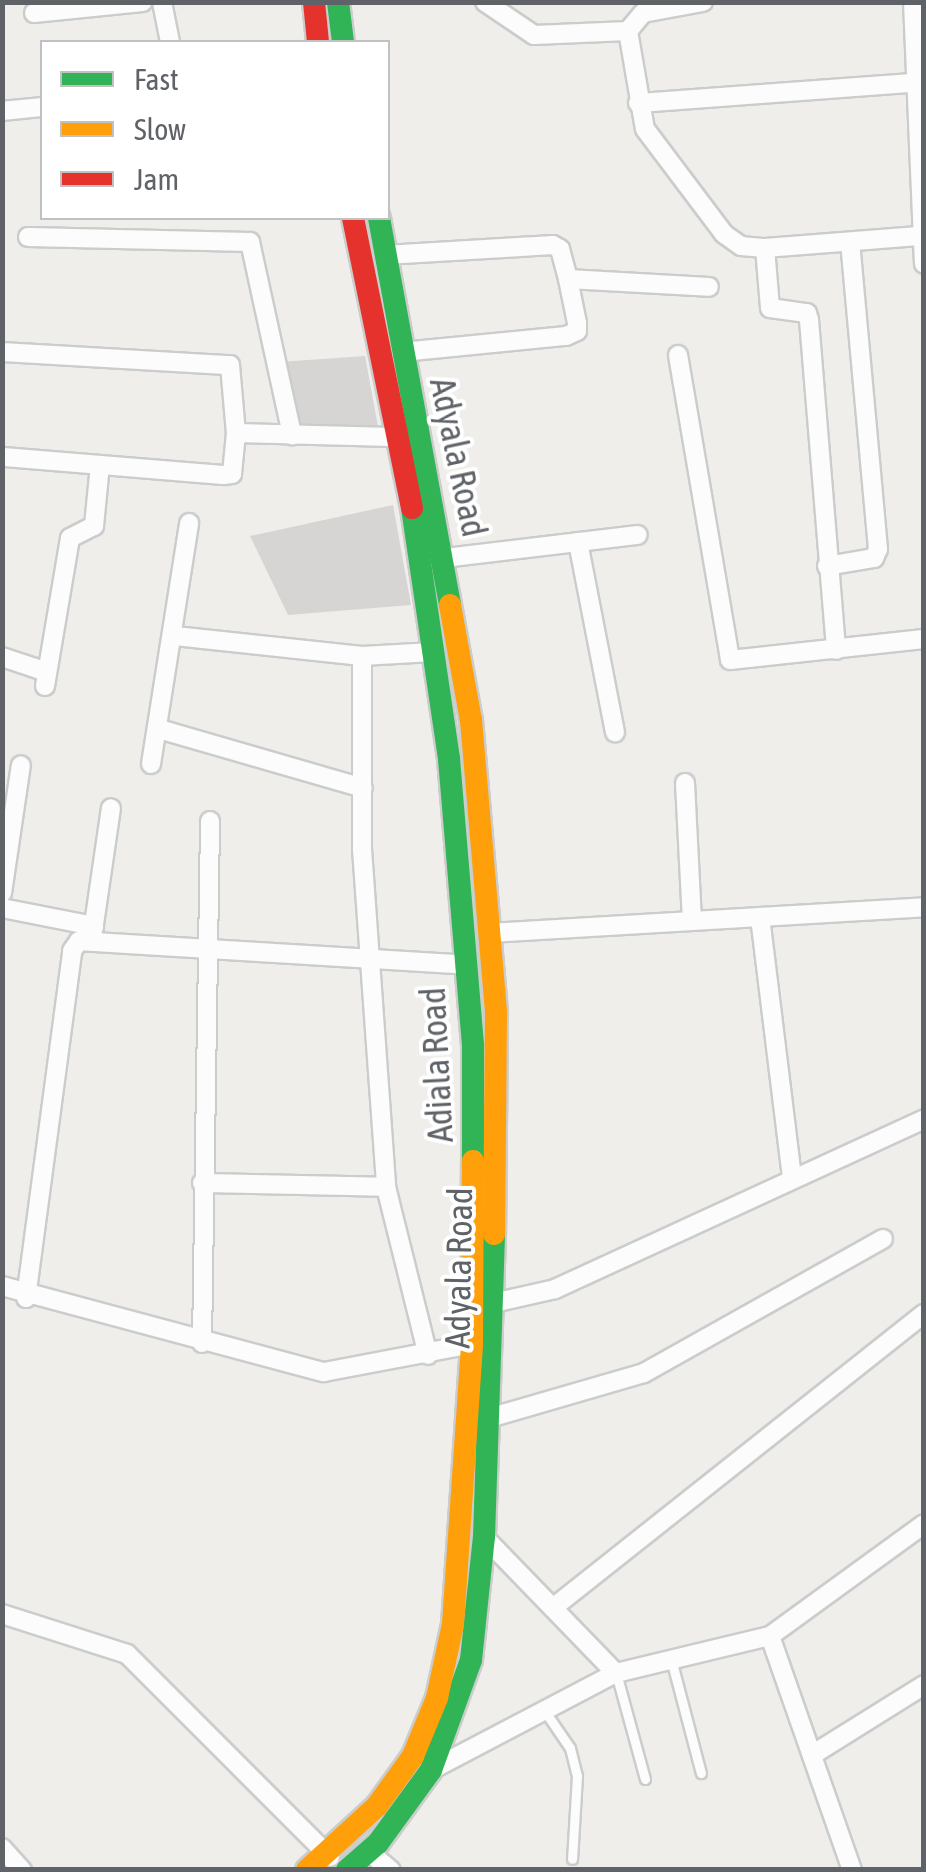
<!DOCTYPE html>
<html>
<head>
<meta charset="utf-8">
<style>
  body { margin:0 }
  #map { position:relative; width:926px; height:1872px; overflow:hidden; background:#efeeea; font-family:"Asap Condensed",sans-serif }
  div>[style] { position:absolute }
  .building>* { inset:0; background:#d6d5d3 }
  .roads { filter:drop-shadow(2px 0 #cbcccc) drop-shadow(-2px 0 #cbcccc) drop-shadow(0 2px #cbcccc) drop-shadow(0 -2px #cbcccc) }
  .lane>* { height:9px; margin:-4.5px; padding:0 4.5px; transform-origin:4.5px; border-radius:4.5px; background:#fdfcfc }
  .street>* { height:18px; margin:-9px; padding:0 9px; transform-origin:9px; border-radius:9px; background:#fdfcfc }
  .fast>* { height:22px; margin:-11px; padding:0 11px; transform-origin:11px; border-radius:11px; background:#30b455 }
  .slow>* { height:22px; margin:-11px; padding:0 11px; transform-origin:11px; border-radius:11px; background:#ff9f0a }
  .jam>* { height:22px; margin:-11px; padding:0 11px; transform-origin:11px; border-radius:11px; background:#e5322d }
  span { translate:-50% -50%; white-space:nowrap; text-align:center; line-height:1.15; -webkit-text-stroke:8px #fff; paint-order:stroke }
  .street-label { font-size:35px; color:#5f6368 }
  .frame { position:absolute; inset:0; border:5px solid #5f6368; pointer-events:none }
  .legend { position:absolute; left:40px; top:40px; width:350px; height:180px; box-sizing:border-box; background:#fff; border:2px solid #bfc1c3; margin:0; padding:12px 18px; list-style:none; font-size:30px; color:#5f6368 }
  .legend li { display:flex; align-items:center; gap:20px; height:50px }
  .legend b { width:50px; border:2px solid #bfc1c3 }
</style>
</head>
<body>
<div id="map">
  <div class="building">
    <i style="clip-path:polygon(365px 356px,379px 432px,296px 429px,279px 362px)"></i>
    <i style="clip-path:polygon(393px 505px,411px 605px,288px 615px,250px 536px)"></i>
  </div>
  <div class="roads">
    <div class="lane">
      <i style="left:671px;top:1659px;width:118px;rotate:75.3deg"></i>
      <i style="left:616px;top:1673px;width:110px;rotate:74.7deg"></i>
      <i style="left:546px;top:1713px;width:42px;rotate:55.6deg"></i>
      <i style="left:570px;top:1748px;width:29px;rotate:76deg"></i>
      <i style="left:577px;top:1776px;width:83px;rotate:93.4deg"></i>
    </div>
    <div class="street">
      <i style="left:162px;top:2px;width:41px;rotate:78.7deg"></i>
      <i style="left:485px;top:2px;width:59px;rotate:34deg"></i>
      <i style="left:534px;top:35px;width:94px;rotate:-2.4deg"></i>
      <i style="left:703px;top:2px;width:61px;rotate:169.6deg"></i>
      <i style="left:643px;top:13px;width:23px;rotate:130deg"></i>
      <i style="left:628px;top:31px;width:99px;rotate:80.2deg"></i>
      <i style="left:645px;top:129px;width:131px;rotate:53deg"></i>
      <i style="left:724px;top:234px;width:21px;rotate:35deg"></i>
      <i style="left:741px;top:246px;width:24px;rotate:5deg"></i>
      <i style="left:765px;top:248px;width:154px;rotate:-4.5deg"></i>
      <i style="left:913px;top:2px;width:262px;rotate:87.6deg"></i>
      <i style="left:34px;top:13px;width:109px;rotate:-5.8deg"></i>
      <i style="left:638px;top:103px;width:276px;rotate:-4.2deg"></i>
      <i style="left:2px;top:111px;width:40px;rotate:-5.7deg"></i>
      <i style="left:28px;top:237px;width:222px;rotate:1.3deg"></i>
      <i style="left:250px;top:242px;width:198px;rotate:77.7deg"></i>
      <i style="left:765px;top:248px;width:60px;rotate:85.2deg"></i>
      <i style="left:770px;top:308px;width:37px;rotate:8deg"></i>
      <i style="left:807px;top:313px;width:7px;rotate:74deg"></i>
      <i style="left:809px;top:320px;width:331px;rotate:85.3deg"></i>
      <i style="left:385px;top:255px;width:168px;rotate:-3.4deg"></i>
      <i style="left:553px;top:245px;width:8px;rotate:30deg"></i>
      <i style="left:560px;top:249px;width:31px;rotate:75deg"></i>
      <i style="left:568px;top:279px;width:141px;rotate:3.2deg"></i>
      <i style="left:2px;top:352px;width:228px;rotate:3.3deg"></i>
      <i style="left:230px;top:365px;width:68px;rotate:85deg"></i>
      <i style="left:236px;top:433px;width:41px;rotate:95.6deg"></i>
      <i style="left:232px;top:474px;width:9px;rotate:174deg"></i>
      <i style="left:223px;top:475px;width:222px;rotate:-175.3deg"></i>
      <i style="left:402px;top:352px;width:165px;rotate:-5.6deg"></i>
      <i style="left:566px;top:336px;width:12px;rotate:-24deg"></i>
      <i style="left:577px;top:331px;width:8px;rotate:-90deg"></i>
      <i style="left:577px;top:323px;width:45px;rotate:-101.6deg"></i>
      <i style="left:678px;top:355px;width:309px;rotate:80.3deg"></i>
      <i style="left:730px;top:660px;width:195px;rotate:-6.2deg"></i>
      <i style="left:236px;top:433px;width:157px;rotate:1.5deg"></i>
      <i style="left:578px;top:542px;width:194px;rotate:79deg"></i>
      <i style="left:444px;top:558px;width:195px;rotate:-6.8deg"></i>
      <i style="left:827px;top:566px;width:48px;rotate:-9.7deg"></i>
      <i style="left:874px;top:558px;width:10px;rotate:-66deg"></i>
      <i style="left:878px;top:549px;width:307px;rotate:-95.2deg"></i>
      <i style="left:175px;top:636px;width:188px;rotate:6.1deg"></i>
      <i style="left:362px;top:656px;width:71px;rotate:-3.2deg"></i>
      <i style="left:362px;top:656px;width:193px;rotate:90deg"></i>
      <i style="left:362px;top:849px;width:339px;rotate:85.9deg"></i>
      <i style="left:386px;top:1187px;width:173px;rotate:76deg"></i>
      <i style="left:2px;top:657px;width:47px;rotate:18.4deg"></i>
      <i style="left:45px;top:686px;width:150px;rotate:-80.4deg"></i>
      <i style="left:70px;top:538px;width:27px;rotate:-27deg"></i>
      <i style="left:94px;top:526px;width:61px;rotate:-84.4deg"></i>
      <i style="left:159px;top:729px;width:212px;rotate:16.1deg"></i>
      <i style="left:151px;top:764px;width:244px;rotate:-81deg"></i>
      <i style="left:685px;top:783px;width:136px;rotate:87.1deg"></i>
      <i style="left:2px;top:893px;width:129px;rotate:-81.6deg"></i>
      <i style="left:2px;top:908px;width:94px;rotate:11.1deg"></i>
      <i style="left:760px;top:917px;width:264px;rotate:83deg"></i>
      <i style="left:490px;top:933px;width:435px;rotate:-3.4deg"></i>
      <i style="left:92px;top:938px;width:131px;rotate:-81.7deg"></i>
      <i style="left:202px;top:1183px;width:184px;rotate:1.2deg"></i>
      <i style="left:2px;top:1286px;width:333px;rotate:15deg"></i>
      <i style="left:324px;top:1372px;width:151px;rotate:-10.7deg"></i>
      <i style="left:26px;top:1298px;width:350px;rotate:-82.4deg"></i>
      <i style="left:72px;top:951px;width:12px;rotate:-55deg"></i>
      <i style="left:79px;top:941px;width:388px;rotate:3.5deg"></i>
      <i style="left:493px;top:1303px;width:64px;rotate:-12.7deg"></i>
      <i style="left:555px;top:1289px;width:406px;rotate:-24.7deg"></i>
      <i style="left:202px;top:1343px;width:522px;rotate:-89.12deg"></i>
      <i style="left:489px;top:1418px;width:161px;rotate:-16.2deg"></i>
      <i style="left:644px;top:1373px;width:274px;rotate:-29.3deg"></i>
      <i style="left:484px;top:1537px;width:190px;rotate:45.9deg"></i>
      <i style="left:554px;top:1607px;width:472px;rotate:-38.4deg"></i>
      <i style="left:2px;top:1614px;width:131px;rotate:17.7deg"></i>
      <i style="left:127px;top:1654px;width:287px;rotate:45deg"></i>
      <i style="left:770px;top:1636px;width:190px;rotate:-36deg"></i>
      <i style="left:812px;top:1755px;width:132px;rotate:-32deg"></i>
      <i style="left:431px;top:1770px;width:209px;rotate:-27.7deg"></i>
      <i style="left:616px;top:1673px;width:158px;rotate:-13.5deg"></i>
      <i style="left:770px;top:1636px;width:248px;rotate:70.7deg"></i>
      <i style="left:2px;top:1848px;width:30px;rotate:48deg"></i>
      <i style="left:368px;top:1851px;width:30px;rotate:40deg"></i>
    </div>
    <div class="fast">
      <i style="left:338px;top:2px;width:40px;rotate:82.9deg"></i>
      <i style="left:379px;top:218px;width:393px;rotate:79.6deg"></i>
      <i style="left:412px;top:508px;width:254px;rotate:81.6deg"></i>
      <i style="left:449px;top:759px;width:288px;rotate:85.2deg"></i>
      <i style="left:473px;top:1046px;width:115px;rotate:90deg"></i>
      <i style="left:347px;top:1870px;width:41px;rotate:-41.1deg"></i>
      <i style="left:378px;top:1843px;width:90px;rotate:-54deg"></i>
      <i style="left:431px;top:1770px;width:117px;rotate:-70deg"></i>
      <i style="left:471px;top:1660px;width:124px;rotate:-84deg"></i>
      <i style="left:484px;top:1537px;width:303px;rotate:-88.1deg"></i>
    </div>
    <div class="slow">
      <i style="left:450px;top:605px;width:117px;rotate:79.7deg"></i>
      <i style="left:471px;top:720px;width:294px;rotate:85.1deg"></i>
      <i style="left:496px;top:1013px;width:221px;rotate:90.5deg"></i>
      <i style="left:307px;top:1870px;width:95px;rotate:-42.4deg"></i>
      <i style="left:377px;top:1806px;width:62px;rotate:-54.2deg"></i>
      <i style="left:413px;top:1756px;width:63px;rotate:-67.5deg"></i>
      <i style="left:437px;top:1698px;width:76px;rotate:-77.8deg"></i>
      <i style="left:453px;top:1624px;width:281px;rotate:-86.1deg"></i>
      <i style="left:472px;top:1344px;width:183px;rotate:-89.7deg"></i>
    </div>
    <div class="jam">
      <i style="left:314px;top:2px;width:40px;rotate:84.3deg"></i>
      <i style="left:353px;top:218px;width:296px;rotate:78.5deg"></i>
    </div>
  </div>
  <div class="street-label">
    <span style="left:459px;top:457px;rotate:78deg">Adyala Road</span>
    <span style="left:436px;top:1065px;rotate:-93deg">Adiala Road</span>
    <span style="left:458px;top:1268px;rotate:-89deg">Adyala Road</span>
  </div>
  <div class="frame"></div>
  <ul class="legend">
  <li><b style="height:12px;background:#30b455"></b>Fast</li>
  <li><b style="height:12px;background:#ff9f0a"></b>Slow</li>
  <li><b style="height:12px;background:#e5322d"></b>Jam</li>
  </ul>
</div>
</body>
</html>
